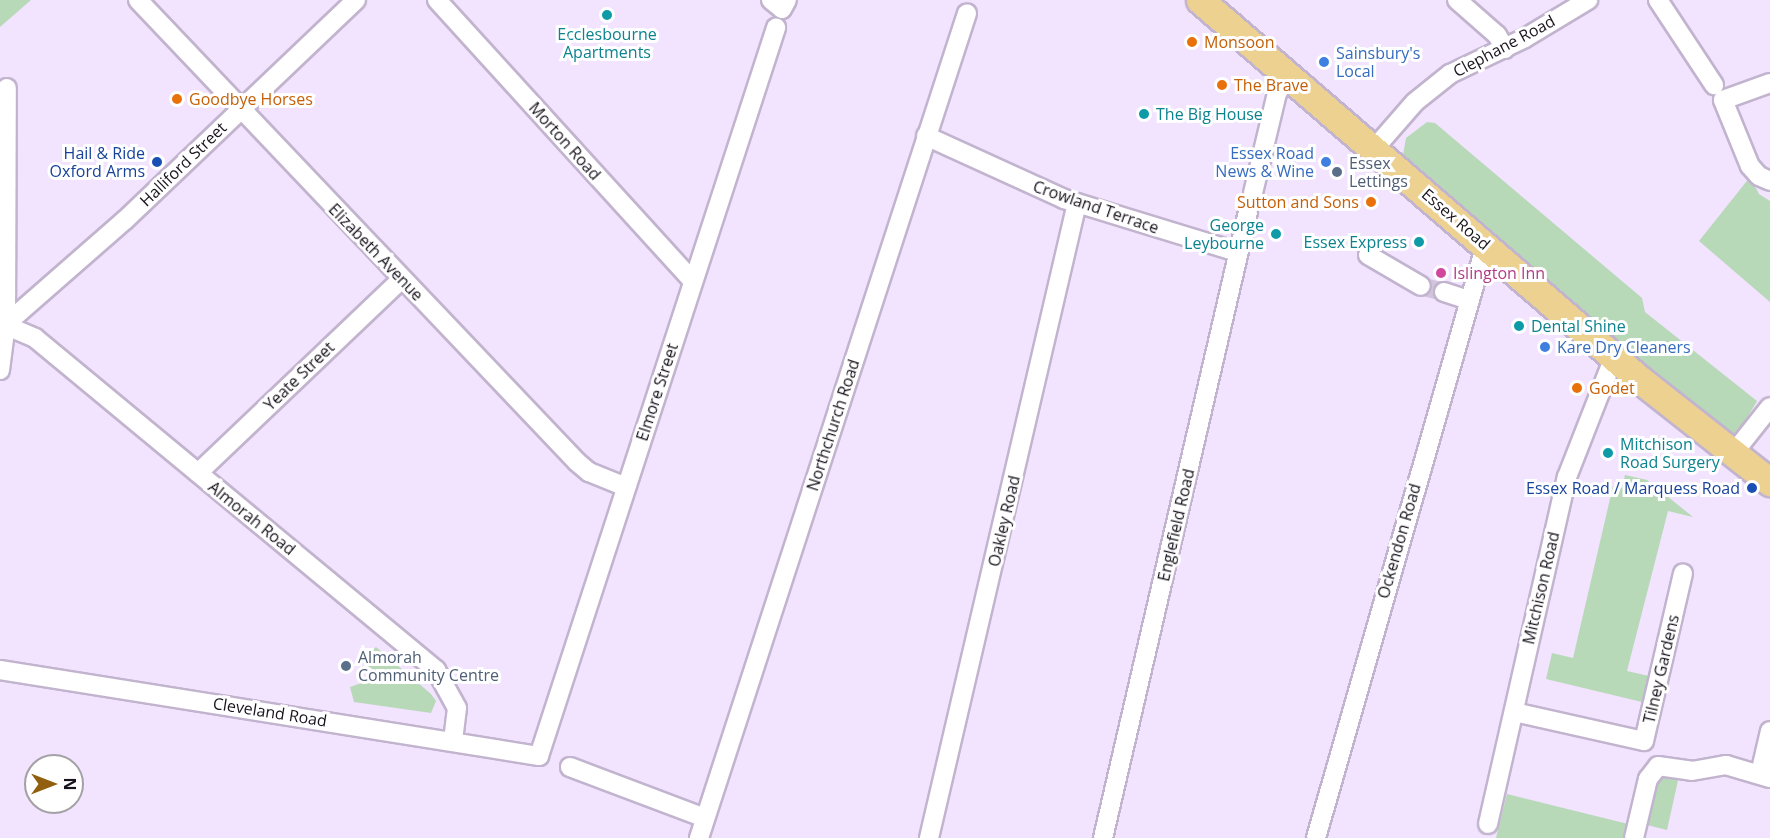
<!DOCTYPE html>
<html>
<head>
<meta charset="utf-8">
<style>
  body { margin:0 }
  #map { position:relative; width:1770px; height:838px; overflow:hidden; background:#f2e3fe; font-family:"Open Sans",sans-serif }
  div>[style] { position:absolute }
  .green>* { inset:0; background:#b7d9b8 }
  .street-tunnel>* { height:18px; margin-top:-9px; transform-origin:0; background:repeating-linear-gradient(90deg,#d1c4dc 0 18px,transparent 0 27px) }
  .roads { filter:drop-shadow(2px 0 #c2b4ce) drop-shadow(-2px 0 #c2b4ce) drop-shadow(0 2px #c2b4ce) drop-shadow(0 -2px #c2b4ce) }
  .street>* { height:18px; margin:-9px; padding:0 9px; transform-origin:9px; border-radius:9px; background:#fff }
  .primary>* { height:27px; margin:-13.5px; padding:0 13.5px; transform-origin:13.5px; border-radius:13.5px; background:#edd191 }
  .dots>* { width:16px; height:16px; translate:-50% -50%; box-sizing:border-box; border:3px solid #fff; border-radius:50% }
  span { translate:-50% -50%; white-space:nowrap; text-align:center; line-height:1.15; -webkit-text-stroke:6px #fff; paint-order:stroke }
  .culture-label { font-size:16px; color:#0d838f }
  .left { translate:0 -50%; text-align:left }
  .right { translate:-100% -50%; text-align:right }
  .food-label { font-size:16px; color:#c56008 }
  .street-label { font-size:16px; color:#18131c }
  .shop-label { font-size:16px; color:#366cbe }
  .transit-label { font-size:16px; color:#164399 }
  .service-label { font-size:16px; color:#4e5e75 }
  .hotel-label { font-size:16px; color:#b23c85 }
  .north { position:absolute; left:24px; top:754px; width:60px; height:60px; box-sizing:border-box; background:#fff; border:2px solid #a3a1a4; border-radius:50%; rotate:90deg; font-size:16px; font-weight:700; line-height:24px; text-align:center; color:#18131c }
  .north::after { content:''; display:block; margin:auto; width:21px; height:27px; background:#915f0e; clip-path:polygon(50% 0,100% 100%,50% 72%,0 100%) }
</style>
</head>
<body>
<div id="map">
  <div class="green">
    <i style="clip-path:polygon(0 0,31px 0,0 27px)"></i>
    <i style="clip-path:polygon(1427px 122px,1435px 123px,1642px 298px,1645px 312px,1757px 401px,1736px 437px,1609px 335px,1403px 155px,1406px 138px)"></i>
    <i style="clip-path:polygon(1750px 177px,1759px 194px,1770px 201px,1770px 302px,1699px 241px)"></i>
    <i style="clip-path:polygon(1625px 475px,1647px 480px,1693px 517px,1668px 511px,1627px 671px,1649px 676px,1642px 702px,1546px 679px,1552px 653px,1573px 658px,1613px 486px,1622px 488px)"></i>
    <i style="clip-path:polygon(376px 647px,431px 694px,436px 701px,431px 713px,354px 702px,350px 687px,373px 679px,365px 657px)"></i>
    <i style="clip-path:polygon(1662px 774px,1679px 776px,1667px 830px,1647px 825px,1656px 780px)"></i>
    <i style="clip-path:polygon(1507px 794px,1628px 824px,1625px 838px,1496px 838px)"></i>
  </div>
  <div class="street-tunnel">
    <i style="left:1421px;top:286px;width:24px;rotate:15deg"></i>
  </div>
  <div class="roads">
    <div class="street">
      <i style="left:138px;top:0;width:637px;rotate:46.46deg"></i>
      <i style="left:577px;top:462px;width:16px;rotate:40deg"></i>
      <i style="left:589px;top:472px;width:40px;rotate:22deg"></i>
      <i style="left:437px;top:0;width:380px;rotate:47.7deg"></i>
      <i style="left:771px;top:0;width:14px;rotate:39deg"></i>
      <i style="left:782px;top:9px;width:10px;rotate:-61deg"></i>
      <i style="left:1457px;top:0;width:53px;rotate:41.2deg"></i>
      <i style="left:1497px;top:35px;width:16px;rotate:60deg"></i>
      <i style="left:1658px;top:0;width:102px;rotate:56.6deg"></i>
      <i style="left:1770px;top:83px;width:50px;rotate:160.1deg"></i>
      <i style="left:1723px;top:100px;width:71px;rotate:67.8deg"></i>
      <i style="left:1750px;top:166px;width:13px;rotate:48deg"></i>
      <i style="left:1759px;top:176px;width:12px;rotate:24deg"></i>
      <i style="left:926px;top:136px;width:152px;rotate:24.5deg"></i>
      <i style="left:1064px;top:199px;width:181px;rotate:17deg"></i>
      <i style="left:1374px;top:149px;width:62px;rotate:-48.9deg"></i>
      <i style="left:1415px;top:102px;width:45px;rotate:-38.7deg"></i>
      <i style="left:1450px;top:74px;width:83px;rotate:-25.6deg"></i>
      <i style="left:1525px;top:38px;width:74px;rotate:-31.1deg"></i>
      <i style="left:1253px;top:193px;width:103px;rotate:-76.5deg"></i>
      <i style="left:1277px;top:93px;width:20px;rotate:-57deg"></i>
      <i style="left:1368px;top:255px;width:61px;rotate:30.3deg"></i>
      <i style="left:1444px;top:292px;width:25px;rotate:18deg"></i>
      <i style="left:0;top:323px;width:38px;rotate:23deg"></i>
      <i style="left:35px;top:338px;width:521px;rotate:39.62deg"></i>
      <i style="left:436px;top:670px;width:43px;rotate:61.1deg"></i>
      <i style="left:457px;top:708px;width:32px;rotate:97deg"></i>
      <i style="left:6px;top:324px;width:158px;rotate:-41.2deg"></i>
      <i style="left:125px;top:220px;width:319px;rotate:-43.6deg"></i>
      <i style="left:0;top:370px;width:46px;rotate:-82.6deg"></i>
      <i style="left:6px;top:324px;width:236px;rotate:-89.8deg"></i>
      <i style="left:1732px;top:455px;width:61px;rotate:-51.6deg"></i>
      <i style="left:198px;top:473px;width:282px;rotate:-43.6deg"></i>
      <i style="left:0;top:670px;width:546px;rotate:9.07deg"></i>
      <i style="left:539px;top:756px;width:766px;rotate:-71.97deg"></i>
      <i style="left:1514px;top:712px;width:133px;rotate:12.6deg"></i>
      <i style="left:1644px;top:741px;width:172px;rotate:-76.9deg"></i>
      <i style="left:570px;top:767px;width:144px;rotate:20.7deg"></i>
      <i style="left:1760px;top:774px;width:44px;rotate:-76.9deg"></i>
      <i style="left:1488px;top:824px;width:356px;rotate:-77.2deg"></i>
      <i style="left:1567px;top:477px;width:129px;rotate:-68.6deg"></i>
      <i style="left:699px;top:838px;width:867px;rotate:-72deg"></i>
      <i style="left:929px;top:838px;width:652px;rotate:-76.88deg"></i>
      <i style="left:1103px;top:838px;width:643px;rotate:-76.96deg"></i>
      <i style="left:1316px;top:838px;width:618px;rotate:-74.03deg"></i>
      <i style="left:1634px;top:838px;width:61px;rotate:-76.7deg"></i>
      <i style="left:1648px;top:779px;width:16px;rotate:-52deg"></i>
      <i style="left:1658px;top:766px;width:34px;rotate:8deg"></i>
      <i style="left:1692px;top:771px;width:35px;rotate:-10deg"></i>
      <i style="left:1726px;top:765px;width:46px;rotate:16.5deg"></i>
    </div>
    <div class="primary">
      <i style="left:1200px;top:0;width:580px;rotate:40.8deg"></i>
      <i style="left:1639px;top:379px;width:167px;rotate:38.2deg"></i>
    </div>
  </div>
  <div class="dots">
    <i style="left:607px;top:15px;background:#0f9aa8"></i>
    <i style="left:1192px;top:42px;background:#e8710a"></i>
    <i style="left:1324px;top:62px;background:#3f7fe0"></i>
    <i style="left:1222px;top:85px;background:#e8710a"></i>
    <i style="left:177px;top:99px;background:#e8710a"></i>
    <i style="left:1144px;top:114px;background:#0f9aa8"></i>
    <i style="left:157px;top:162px;background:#1a4fb4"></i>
    <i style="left:1326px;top:162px;background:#3f7fe0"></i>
    <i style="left:1337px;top:172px;background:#5c6f8a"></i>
    <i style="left:1371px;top:202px;background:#e8710a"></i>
    <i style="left:1276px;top:234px;background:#0f9aa8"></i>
    <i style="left:1419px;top:242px;background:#0f9aa8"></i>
    <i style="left:1441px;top:273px;background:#d1479c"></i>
    <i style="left:1519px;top:326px;background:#0f9aa8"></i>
    <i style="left:1545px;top:347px;background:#3f7fe0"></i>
    <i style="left:1577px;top:388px;background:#e8710a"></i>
    <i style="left:1608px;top:453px;background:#0f9aa8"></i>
    <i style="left:1752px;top:488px;background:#1a4fb4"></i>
    <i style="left:346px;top:666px;background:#5c6f8a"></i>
  </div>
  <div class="culture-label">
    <span style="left:607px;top:43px">Ecclesbourne<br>Apartments</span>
    <span class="left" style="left:1156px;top:114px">The Big House</span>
    <span class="right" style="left:1264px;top:234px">George<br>Leybourne</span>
    <span class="right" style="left:1407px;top:242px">Essex Express</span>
    <span class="left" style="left:1531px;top:326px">Dental Shine</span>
    <span class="left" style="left:1620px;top:453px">Mitchison<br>Road Surgery</span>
  </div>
  <div class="food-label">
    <span class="left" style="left:1204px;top:42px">Monsoon</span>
    <span class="left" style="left:1234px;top:85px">The Brave</span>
    <span class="left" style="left:189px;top:99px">Goodbye Horses</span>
    <span class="right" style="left:1359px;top:202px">Sutton and Sons</span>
    <span class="left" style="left:1589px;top:388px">Godet</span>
  </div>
  <div class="street-label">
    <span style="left:1504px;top:46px;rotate:-28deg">Clephane Road</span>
    <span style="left:565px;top:141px;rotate:48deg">Morton Road</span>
    <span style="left:183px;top:164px;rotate:-44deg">Halliford Street</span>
    <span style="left:1096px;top:207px;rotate:19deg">Crowland Terrace</span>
    <span style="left:1456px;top:219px;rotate:41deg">Essex Road</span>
    <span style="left:376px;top:252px;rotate:46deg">Elizabeth Avenue</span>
    <span style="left:299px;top:376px;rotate:-44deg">Yeate Street</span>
    <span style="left:657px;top:392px;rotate:-72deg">Elmore Street</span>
    <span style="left:833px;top:425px;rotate:-72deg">Northchurch Road</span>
    <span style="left:252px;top:518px;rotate:39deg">Almorah Road</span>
    <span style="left:1004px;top:521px;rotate:-77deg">Oakley Road</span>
    <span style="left:1176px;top:525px;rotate:-77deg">Englefield Road</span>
    <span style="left:1399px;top:541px;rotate:-74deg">Ockendon Road</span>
    <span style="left:1541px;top:588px;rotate:-77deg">Mitchison Road</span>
    <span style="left:1661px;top:669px;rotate:-77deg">Tilney Gardens</span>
    <span style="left:270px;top:712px;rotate:9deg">Cleveland Road</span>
  </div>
  <div class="shop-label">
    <span class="left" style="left:1336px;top:62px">Sainsbury's<br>Local</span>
    <span class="right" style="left:1314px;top:162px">Essex Road<br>News &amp; Wine</span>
    <span class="left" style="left:1557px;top:347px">Kare Dry Cleaners</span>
  </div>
  <div class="transit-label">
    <span class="right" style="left:145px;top:162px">Hail &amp; Ride<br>Oxford Arms</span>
    <span class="right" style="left:1740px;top:488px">Essex Road / Marquess Road</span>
  </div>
  <div class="service-label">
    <span class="left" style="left:1349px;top:172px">Essex<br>Lettings</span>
    <span class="left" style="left:358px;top:666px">Almorah<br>Community Centre</span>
  </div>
  <div class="hotel-label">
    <span class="left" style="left:1453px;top:273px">Islington Inn</span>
  </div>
  <div class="north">N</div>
</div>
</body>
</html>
